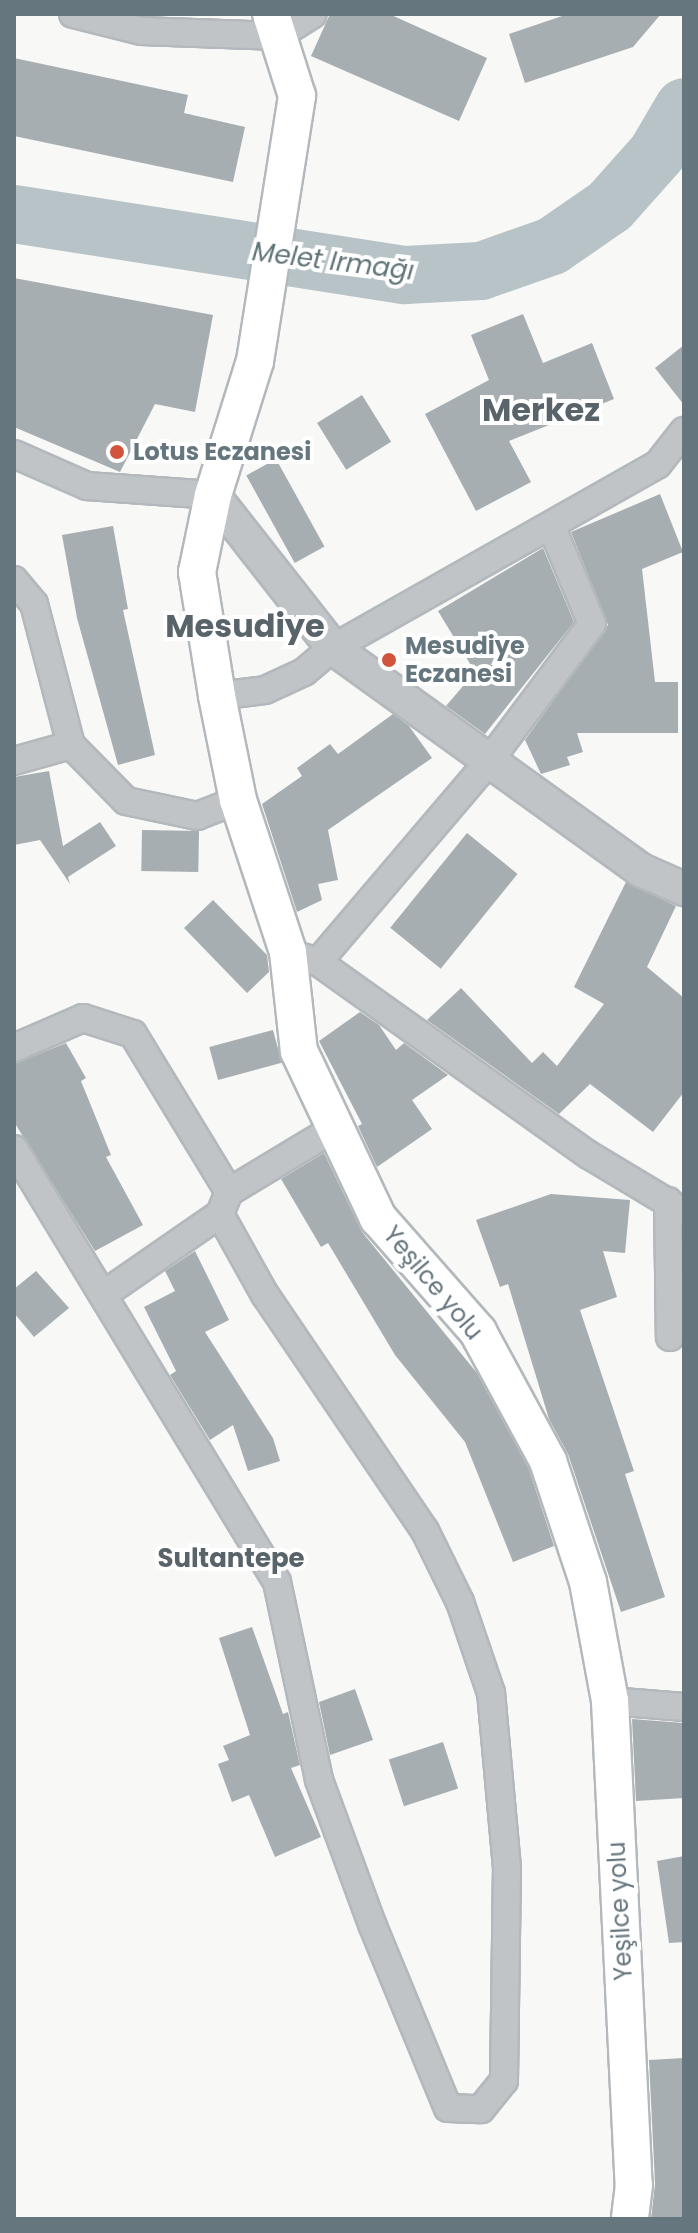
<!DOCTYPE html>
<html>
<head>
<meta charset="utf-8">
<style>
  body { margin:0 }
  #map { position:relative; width:698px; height:2233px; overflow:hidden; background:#f8f8f6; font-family:Poppins,sans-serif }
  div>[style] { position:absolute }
  .river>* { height:58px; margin:-29px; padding:0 29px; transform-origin:29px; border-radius:29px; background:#b7c3c6 }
  .building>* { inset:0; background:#a6aeb2; transform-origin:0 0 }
  .roads { filter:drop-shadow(2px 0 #b3b8bc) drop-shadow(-2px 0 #b3b8bc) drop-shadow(0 2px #b3b8bc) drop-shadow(0 -2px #b3b8bc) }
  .minor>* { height:26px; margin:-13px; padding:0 13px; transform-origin:13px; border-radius:13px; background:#c0c4c7 }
  .tertiary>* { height:32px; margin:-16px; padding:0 16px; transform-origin:16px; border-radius:16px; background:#c0c4c7 }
  .secondary>* { height:36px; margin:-18px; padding:0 18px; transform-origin:18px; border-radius:18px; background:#fff }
  .dots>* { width:22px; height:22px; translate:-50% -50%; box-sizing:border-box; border:4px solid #fff; border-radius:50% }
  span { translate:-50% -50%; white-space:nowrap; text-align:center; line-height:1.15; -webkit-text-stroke:8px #fff; paint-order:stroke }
  .poi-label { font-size:24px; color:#66767e; font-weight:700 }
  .left { translate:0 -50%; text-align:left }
  .street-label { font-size:24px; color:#66767e }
  .water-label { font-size:26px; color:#617478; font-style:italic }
  .neighbourhood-label { font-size:26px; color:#58636a; font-weight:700 }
  .district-label { font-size:32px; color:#58636a; font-weight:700 }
  .frame { position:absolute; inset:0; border:16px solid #66767e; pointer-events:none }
</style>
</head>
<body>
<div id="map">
  <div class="river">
    <i style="left:14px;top:214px;width:396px;rotate:8.9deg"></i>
    <i style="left:405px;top:275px;width:76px;rotate:-3deg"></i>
    <i style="left:481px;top:271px;width:75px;rotate:-19.4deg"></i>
    <i style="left:552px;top:246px;width:70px;rotate:-34.6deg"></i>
    <i style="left:610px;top:206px;width:71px;rotate:-48.4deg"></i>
    <i style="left:657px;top:153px;width:53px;rotate:-59.6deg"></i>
  </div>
  <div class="building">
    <i style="clip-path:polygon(330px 14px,389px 14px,487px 58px,459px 121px,311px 56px)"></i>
    <i style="clip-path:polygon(568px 14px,661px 14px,633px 47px,525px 83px,509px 34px)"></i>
    <i style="clip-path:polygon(14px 58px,188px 95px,184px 113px,245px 127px,233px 182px,14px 136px)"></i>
    <i style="clip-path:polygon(14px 278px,213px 315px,195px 412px,155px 404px,120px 472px,14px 427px)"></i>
    <i style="clip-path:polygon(523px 314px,543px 363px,592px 343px,614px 399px,509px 441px,531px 482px,476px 511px,425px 414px,489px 380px,471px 335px)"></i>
    <i style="clip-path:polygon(684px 345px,684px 405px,655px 368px)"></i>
    <i style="left:362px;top:395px;width:55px;height:53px;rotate:58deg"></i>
    <i style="left:276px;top:459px;width:100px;height:34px;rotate:61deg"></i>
    <i style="clip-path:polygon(660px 494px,683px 552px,642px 569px,655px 682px,678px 682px,678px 733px,577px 733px,583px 752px,567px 757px,570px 765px,541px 774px,525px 740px,608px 625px,571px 532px)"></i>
    <i style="clip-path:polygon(113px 526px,128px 609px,123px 610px,155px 755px,118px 765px,77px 618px,62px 535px)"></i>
    <i style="clip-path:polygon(543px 548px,574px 622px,485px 734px,446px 706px,475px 672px,438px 611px)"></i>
    <i style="clip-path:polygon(393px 714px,409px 726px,432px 758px,328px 830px,338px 880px,318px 884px,322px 900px,297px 912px,262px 804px,302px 776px,297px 768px,330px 744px,338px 754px)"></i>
    <i style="clip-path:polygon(49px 771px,63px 846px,100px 822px,116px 846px,68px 877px,70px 884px,40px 840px,14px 845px,14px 777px)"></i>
    <i style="left:142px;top:830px;width:57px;height:41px;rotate:1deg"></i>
    <i style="left:467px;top:833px;width:65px;height:122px;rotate:39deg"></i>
    <i style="clip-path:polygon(626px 882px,676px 906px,647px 967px,684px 998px,684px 1092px,653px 1132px,590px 1084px,559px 1114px,427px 1020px,461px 988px,532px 1063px,543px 1052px,557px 1066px,604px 1004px,574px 987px)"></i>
    <i style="clip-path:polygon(213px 900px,267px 955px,269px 972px,247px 993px,184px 928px)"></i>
    <i style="clip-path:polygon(360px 1012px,379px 1025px,396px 1050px,404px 1043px,448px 1075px,412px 1100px,432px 1129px,377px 1167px,358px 1126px,362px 1124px,319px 1041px)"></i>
    <i style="left:273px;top:1030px;width:34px;height:66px;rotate:75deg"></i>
    <i style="clip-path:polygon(66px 1043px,86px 1078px,81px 1081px,111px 1155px,106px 1157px,143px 1225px,95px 1251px,14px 1122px,14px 1064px)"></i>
    <i style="clip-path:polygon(324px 1153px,362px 1232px,477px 1373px,529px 1469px,554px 1546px,513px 1562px,465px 1442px,395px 1355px,328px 1243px,321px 1247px,281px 1179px)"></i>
    <i style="clip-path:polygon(551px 1194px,630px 1200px,625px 1253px,603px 1251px,617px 1297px,580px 1310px,634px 1471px,625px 1474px,665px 1597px,621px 1612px,568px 1454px,549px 1419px,508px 1284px,500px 1287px,476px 1220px)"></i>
    <i style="clip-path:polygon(195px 1251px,229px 1320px,205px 1332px,273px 1438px,280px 1461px,248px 1471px,233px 1425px,210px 1440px,170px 1375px,176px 1371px,144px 1307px,175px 1291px,165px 1271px)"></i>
    <i style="clip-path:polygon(36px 1271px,69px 1308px,34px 1337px,14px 1313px,14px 1289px)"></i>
    <i style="clip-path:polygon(252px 1627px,283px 1714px,288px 1712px,300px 1765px,291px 1768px,321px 1837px,275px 1857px,249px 1795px,232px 1802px,218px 1764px,229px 1760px,223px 1746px,250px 1735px,219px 1638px)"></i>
    <i style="clip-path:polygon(355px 1689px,373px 1740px,330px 1755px,319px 1702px)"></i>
    <i style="clip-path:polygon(632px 1719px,684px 1723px,684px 1798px,636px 1801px)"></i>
    <i style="left:443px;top:1742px;width:49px;height:57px;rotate:72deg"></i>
    <i style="clip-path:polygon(684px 1856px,684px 1942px,669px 1943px,657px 1861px)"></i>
    <i style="clip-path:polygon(684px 2058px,684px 2219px,651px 2219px,655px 2184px,649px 2060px)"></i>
  </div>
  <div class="roads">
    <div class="minor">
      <i style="left:73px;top:14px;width:70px;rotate:14deg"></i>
      <i style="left:141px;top:31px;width:137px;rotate:2.1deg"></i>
      <i style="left:278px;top:36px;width:41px;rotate:-32.2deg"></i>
      <i style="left:14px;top:454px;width:80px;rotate:23.7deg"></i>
      <i style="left:87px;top:486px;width:126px;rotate:4.1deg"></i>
      <i style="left:14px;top:580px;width:31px;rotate:50deg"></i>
      <i style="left:34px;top:604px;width:146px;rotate:75.3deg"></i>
      <i style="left:71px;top:745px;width:78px;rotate:45.5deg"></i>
      <i style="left:126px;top:801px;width:73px;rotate:11.9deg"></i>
      <i style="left:197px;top:816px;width:44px;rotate:-21.3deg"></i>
      <i style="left:217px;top:696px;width:48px;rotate:-7.1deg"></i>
      <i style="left:265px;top:690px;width:43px;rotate:-24.8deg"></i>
      <i style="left:304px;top:672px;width:38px;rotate:-40deg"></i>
      <i style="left:333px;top:648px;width:373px;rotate:-29.5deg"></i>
      <i style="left:658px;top:464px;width:42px;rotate:-51.8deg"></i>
      <i style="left:14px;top:761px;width:59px;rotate:-15.7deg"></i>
      <i style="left:302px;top:957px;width:17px;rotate:17deg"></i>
      <i style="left:318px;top:962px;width:333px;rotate:35.5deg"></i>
      <i style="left:589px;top:1155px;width:111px;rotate:31deg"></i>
      <i style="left:318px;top:962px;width:264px;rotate:-49.6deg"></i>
      <i style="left:489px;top:761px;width:171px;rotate:-53.1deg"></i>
      <i style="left:592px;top:624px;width:104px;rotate:-112.6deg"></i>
      <i style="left:14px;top:1048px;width:75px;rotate:-23.5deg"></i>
      <i style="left:83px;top:1018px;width:52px;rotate:17.7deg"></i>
      <i style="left:133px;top:1034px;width:185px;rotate:58.7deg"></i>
      <i style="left:14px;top:1149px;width:507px;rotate:58.73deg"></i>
      <i style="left:277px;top:1582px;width:202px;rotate:78deg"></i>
      <i style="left:319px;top:1780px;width:153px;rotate:69.8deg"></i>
      <i style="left:372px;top:1924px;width:199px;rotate:67.6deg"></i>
      <i style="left:448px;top:2108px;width:33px;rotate:2deg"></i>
      <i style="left:481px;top:2109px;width:36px;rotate:-51deg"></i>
      <i style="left:504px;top:2081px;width:213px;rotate:-89.2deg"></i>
      <i style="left:507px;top:1868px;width:176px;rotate:-95.2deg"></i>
      <i style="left:491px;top:1693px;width:96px;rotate:-108.8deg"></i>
      <i style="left:460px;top:1602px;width:79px;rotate:-116.2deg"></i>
      <i style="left:425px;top:1531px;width:285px;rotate:-124.1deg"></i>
      <i style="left:265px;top:1295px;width:93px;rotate:-119.1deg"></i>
      <i style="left:668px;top:1201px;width:136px;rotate:89.2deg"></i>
      <i style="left:103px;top:1295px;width:142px;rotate:-34.7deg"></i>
      <i style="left:220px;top:1214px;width:24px;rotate:-68deg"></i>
      <i style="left:229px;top:1192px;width:124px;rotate:-31.1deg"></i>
      <i style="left:610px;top:1701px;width:74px;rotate:4.6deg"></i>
    </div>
    <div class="tertiary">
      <i style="left:213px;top:495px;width:194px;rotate:51.9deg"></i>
      <i style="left:333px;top:648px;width:380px;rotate:35.8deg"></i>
      <i style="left:641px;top:870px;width:47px;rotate:23.8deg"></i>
    </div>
    <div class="secondary">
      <i style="left:271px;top:14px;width:86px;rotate:72.4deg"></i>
      <i style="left:297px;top:96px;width:268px;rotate:99deg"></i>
      <i style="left:255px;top:361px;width:140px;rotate:107.4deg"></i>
      <i style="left:213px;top:495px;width:79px;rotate:101.7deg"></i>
      <i style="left:197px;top:572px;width:126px;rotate:80.8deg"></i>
      <i style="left:217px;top:696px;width:106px;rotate:78.6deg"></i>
      <i style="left:238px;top:800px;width:160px;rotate:71.8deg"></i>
      <i style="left:288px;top:952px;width:100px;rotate:83.7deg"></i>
      <i style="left:299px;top:1051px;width:185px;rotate:64.7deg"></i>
      <i style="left:378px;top:1218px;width:152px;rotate:48.7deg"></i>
      <i style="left:478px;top:1332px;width:147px;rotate:61.5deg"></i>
      <i style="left:548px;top:1461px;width:127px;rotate:71.7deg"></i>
      <i style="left:588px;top:1582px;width:121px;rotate:79.5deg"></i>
      <i style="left:610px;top:1701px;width:485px;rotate:87.2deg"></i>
      <i style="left:634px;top:2185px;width:34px;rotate:97deg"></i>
    </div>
  </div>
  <div class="dots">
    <i style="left:117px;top:452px;background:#d1543d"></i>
    <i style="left:389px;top:660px;background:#d1543d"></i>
  </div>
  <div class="poi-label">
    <span class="left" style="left:133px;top:452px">Lotus Eczanesi</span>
    <span class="left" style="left:405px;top:660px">Mesudiye<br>Eczanesi</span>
  </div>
  <div class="street-label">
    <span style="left:433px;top:1283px;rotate:50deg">Yeşilce yolu</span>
    <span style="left:620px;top:1911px;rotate:-93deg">Yeşilce yolu</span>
  </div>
  <div class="water-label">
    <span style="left:333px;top:262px;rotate:7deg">Melet Irmağı</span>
  </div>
  <div class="neighbourhood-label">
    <span style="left:231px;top:1559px">Sultantepe</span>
  </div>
  <div class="district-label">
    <span style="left:541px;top:410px">Merkez</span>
    <span style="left:245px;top:626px">Mesudiye</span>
  </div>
  <div class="frame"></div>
</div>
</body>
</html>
